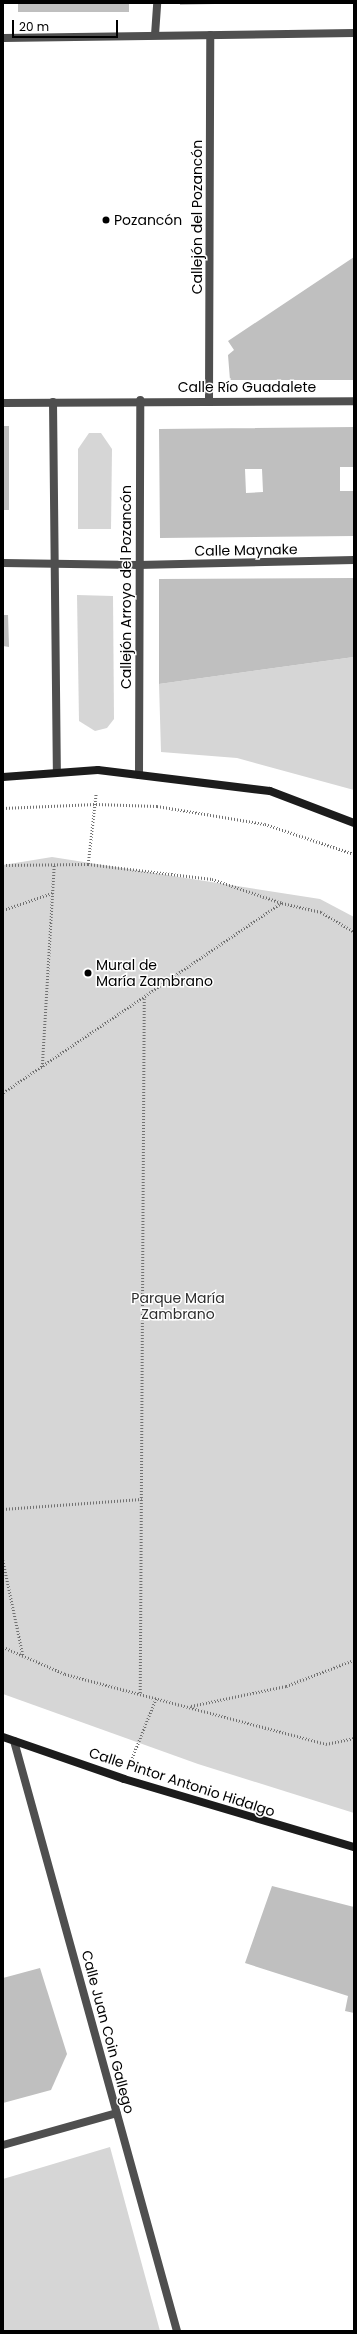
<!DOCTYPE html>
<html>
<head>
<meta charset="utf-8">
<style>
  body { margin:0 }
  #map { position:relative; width:357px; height:2334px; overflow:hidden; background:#fff; font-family:Poppins,sans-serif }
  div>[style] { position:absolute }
  .green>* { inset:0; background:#d6d6d6 }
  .building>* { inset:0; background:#bfbfbf; transform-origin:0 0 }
  .path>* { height:2.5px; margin-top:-1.25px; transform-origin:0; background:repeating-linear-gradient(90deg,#717171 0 1px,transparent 0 3px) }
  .street>* { height:8px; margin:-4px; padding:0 4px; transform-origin:4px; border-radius:4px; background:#4f4f4f }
  .secondary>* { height:8px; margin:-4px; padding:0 4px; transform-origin:4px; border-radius:4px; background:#1c1c1c }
  .dots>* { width:11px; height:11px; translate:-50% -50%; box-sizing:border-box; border:2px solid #fff; border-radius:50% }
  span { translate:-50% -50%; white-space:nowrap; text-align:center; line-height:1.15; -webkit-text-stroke:3px #fff; paint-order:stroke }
  .street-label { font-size:14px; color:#000 }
  .poi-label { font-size:14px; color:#000 }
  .left { translate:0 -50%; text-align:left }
  .park-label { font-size:14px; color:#2d2d2d }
  .frame { position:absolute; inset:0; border:4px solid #000; pointer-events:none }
  .scale { position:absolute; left:12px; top:20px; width:106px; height:18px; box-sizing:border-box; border:2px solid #000; border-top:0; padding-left:5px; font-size:12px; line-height:14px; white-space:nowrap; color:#000; -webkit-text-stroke:3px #fff; paint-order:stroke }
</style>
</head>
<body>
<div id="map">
  <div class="green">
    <i style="clip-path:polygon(89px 433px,101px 433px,112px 449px,111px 529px,78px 529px,78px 449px)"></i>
    <i style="clip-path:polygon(77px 595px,113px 596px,114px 719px,107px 728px,95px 731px,79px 721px)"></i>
    <i style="clip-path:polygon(354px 657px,354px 790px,237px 758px,161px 752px,159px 684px)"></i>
    <i style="clip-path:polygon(52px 857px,320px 899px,354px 917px,354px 1813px,198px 1764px,3px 1694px,3px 865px)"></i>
    <i style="clip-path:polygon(110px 2147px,160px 2331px,3px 2331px,3px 2179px)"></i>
  </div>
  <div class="building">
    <i style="left:18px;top:3px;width:111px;height:9px"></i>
    <i style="clip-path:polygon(180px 3px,215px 3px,215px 4px,180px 5px)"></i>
    <i style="clip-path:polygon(354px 257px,354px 380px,230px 380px,228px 355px,234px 350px,228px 341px)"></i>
    <i style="left:3px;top:426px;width:6px;height:84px"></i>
    <i style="clip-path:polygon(evenodd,354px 427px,354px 467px,340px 467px,340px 491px,354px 491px,354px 536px,160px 538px,159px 429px,354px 427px,245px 469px,262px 469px,263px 492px,246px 493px,245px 469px)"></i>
    <i style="clip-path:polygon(354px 578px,354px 657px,159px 684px,159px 579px)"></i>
    <i style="clip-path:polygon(3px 615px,8px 615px,9px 647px,3px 646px)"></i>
    <i style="clip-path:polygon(272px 1886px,354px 1907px,354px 2013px,345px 2011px,348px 1996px,245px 1963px)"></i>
    <i style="clip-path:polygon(40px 1968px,67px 2054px,51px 2090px,3px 2103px,3px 1978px)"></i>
  </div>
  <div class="path">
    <i style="left:3px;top:808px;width:93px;rotate:-2.5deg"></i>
    <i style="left:96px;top:804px;width:61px;rotate:1.9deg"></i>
    <i style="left:157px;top:806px;width:109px;rotate:9.5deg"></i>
    <i style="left:265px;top:824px;width:94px;rotate:18.6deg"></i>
    <i style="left:88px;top:864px;width:71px;rotate:-83.6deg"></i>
    <i style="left:3px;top:865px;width:85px;rotate:-0.7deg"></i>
    <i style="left:88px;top:864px;width:125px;rotate:6.9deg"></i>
    <i style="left:212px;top:879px;width:74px;rotate:18.9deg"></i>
    <i style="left:282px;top:903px;width:338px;rotate:145.7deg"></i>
    <i style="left:282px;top:903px;width:40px;rotate:13deg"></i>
    <i style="left:321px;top:912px;width:39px;rotate:31deg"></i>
    <i style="left:3px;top:910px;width:52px;rotate:-19.1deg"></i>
    <i style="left:42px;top:1067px;width:203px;rotate:-86.6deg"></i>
    <i style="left:3px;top:1509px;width:139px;rotate:-4.1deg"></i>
    <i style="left:3px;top:1560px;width:97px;rotate:78.1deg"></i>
    <i style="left:3px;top:1647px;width:68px;rotate:23.5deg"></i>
    <i style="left:65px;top:1674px;width:270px;rotate:15deg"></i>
    <i style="left:326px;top:1744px;width:29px;rotate:-12deg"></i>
    <i style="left:140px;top:1693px;width:694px;rotate:-89.67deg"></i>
    <i style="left:191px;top:1706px;width:97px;rotate:-11.9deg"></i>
    <i style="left:286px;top:1686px;width:73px;rotate:-20.9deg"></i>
    <i style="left:132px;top:1758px;width:65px;rotate:-68.2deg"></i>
  </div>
  <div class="street">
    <i style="left:155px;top:35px;width:32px;rotate:-86deg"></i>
    <i style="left:3px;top:38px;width:351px;rotate:-0.8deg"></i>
    <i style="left:209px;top:400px;width:365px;rotate:-89.8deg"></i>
    <i style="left:53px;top:402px;width:369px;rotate:89.4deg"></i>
    <i style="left:3px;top:403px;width:351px;rotate:-0.3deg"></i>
    <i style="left:3px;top:563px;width:135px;rotate:0.8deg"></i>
    <i style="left:138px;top:565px;width:216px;rotate:-1.3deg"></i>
    <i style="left:139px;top:775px;width:375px;rotate:-89.8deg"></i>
    <i style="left:14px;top:1741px;width:612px;rotate:74.56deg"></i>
    <i style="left:3px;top:2145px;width:118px;rotate:-15.7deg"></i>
  </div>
  <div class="secondary">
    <i style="left:3px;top:777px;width:95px;rotate:-4.2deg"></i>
    <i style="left:98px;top:770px;width:173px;rotate:7deg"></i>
    <i style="left:270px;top:791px;width:90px;rotate:20.9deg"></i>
    <i style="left:3px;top:1737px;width:128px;rotate:19.1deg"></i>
    <i style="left:124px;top:1779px;width:240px;rotate:16.5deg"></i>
  </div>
  <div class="dots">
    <i style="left:106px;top:220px;background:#000"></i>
    <i style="left:88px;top:973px;background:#000"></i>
  </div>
  <div class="street-label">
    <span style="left:197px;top:217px;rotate:-90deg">Callejón del Pozancón</span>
    <span style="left:247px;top:387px">Calle Río Guadalete</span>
    <span style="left:246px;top:550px;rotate:-1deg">Calle Maynake</span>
    <span style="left:126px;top:587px;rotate:-90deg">Callejón Arroyo del Pozancón</span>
    <span style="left:182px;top:1782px;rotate:18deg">Calle Pintor Antonio Hidalgo</span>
    <span style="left:108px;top:2032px;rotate:75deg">Calle Juan Coin Gallego</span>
  </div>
  <div class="poi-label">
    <span class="left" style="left:114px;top:220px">Pozancón</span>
    <span class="left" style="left:96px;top:973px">Mural de<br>María Zambrano</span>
  </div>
  <div class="park-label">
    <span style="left:178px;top:1306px">Parque María<br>Zambrano</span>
  </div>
  <div class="frame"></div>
  <div class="scale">20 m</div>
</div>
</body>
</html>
